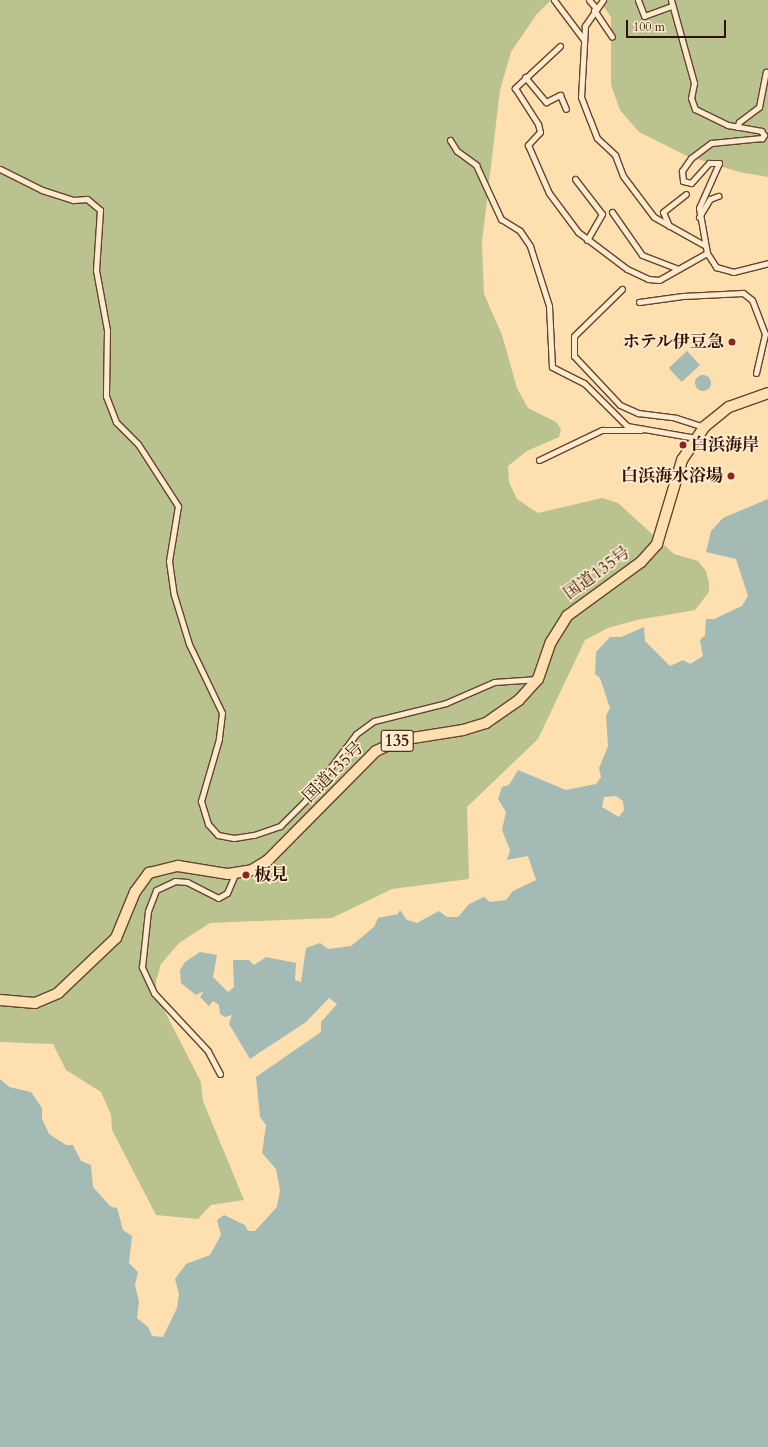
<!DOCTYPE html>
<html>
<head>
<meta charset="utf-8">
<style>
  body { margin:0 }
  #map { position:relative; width:768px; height:1447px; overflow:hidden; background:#fedfb0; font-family:Cardo,"Noto Serif JP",serif }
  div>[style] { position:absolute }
  .green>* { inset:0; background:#bac390 }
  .water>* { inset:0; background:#a3bab5; transform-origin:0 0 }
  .round { border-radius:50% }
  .roads { filter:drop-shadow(1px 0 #64442e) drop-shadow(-1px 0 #64442e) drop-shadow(0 1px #64442e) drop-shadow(0 -1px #64442e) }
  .street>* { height:5px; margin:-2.5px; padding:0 2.5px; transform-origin:2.5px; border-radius:2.5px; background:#feeacc }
  .highway>* { height:10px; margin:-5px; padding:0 5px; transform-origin:5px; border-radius:5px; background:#fedfb0 }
  .dots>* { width:11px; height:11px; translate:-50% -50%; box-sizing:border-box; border:2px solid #feeacc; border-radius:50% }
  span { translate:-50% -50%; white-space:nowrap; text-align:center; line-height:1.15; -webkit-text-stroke:3.5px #feeacc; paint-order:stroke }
  .shield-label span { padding:1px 3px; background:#feeacc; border:1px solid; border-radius:3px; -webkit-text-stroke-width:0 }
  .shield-label { font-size:16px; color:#301103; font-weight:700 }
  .poi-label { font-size:17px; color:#301103; font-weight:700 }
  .right { translate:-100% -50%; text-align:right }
  .left { translate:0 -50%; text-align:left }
  .street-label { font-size:17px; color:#301103 }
  .scale { position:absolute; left:626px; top:20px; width:100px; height:18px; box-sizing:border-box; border:2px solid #301103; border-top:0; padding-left:5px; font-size:12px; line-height:14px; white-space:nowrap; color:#301103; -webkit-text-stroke:3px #feeacc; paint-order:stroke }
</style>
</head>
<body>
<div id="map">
  <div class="green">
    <i style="clip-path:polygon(0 0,551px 0,536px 15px,511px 52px,500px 90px,482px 242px,484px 294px,502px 335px,517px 388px,528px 408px,556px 422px,561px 429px,559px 437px,527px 451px,508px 466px,509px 482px,517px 499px,538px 513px,602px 498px,618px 503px,674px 554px,698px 561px,706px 571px,709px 583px,709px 592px,695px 610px,637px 620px,608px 628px,585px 640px,538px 739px,467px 807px,469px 879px,392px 889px,332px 918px,210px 923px,179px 943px,161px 964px,156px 981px,157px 996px,201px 1082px,203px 1101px,244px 1200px,211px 1205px,198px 1219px,156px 1215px,112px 1130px,111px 1115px,101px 1092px,66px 1070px,53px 1044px,0 1042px)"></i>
    <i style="clip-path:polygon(599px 0,768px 0,768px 177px,739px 172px,685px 155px,639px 132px,620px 110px,611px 85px,611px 17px)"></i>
  </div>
  <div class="water">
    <i style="left:687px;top:351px;width:19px;height:25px;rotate:47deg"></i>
    <i class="round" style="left:695px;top:375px;width:16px;height:16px"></i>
    <i style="clip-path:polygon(evenodd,768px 499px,768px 1447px,0 1447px,0 1079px,9px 1087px,31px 1092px,42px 1108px,42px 1119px,49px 1134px,66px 1145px,73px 1145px,81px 1161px,91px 1165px,93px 1187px,111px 1207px,117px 1208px,123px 1230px,132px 1236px,129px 1263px,138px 1272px,135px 1285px,139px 1302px,137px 1318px,148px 1327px,152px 1336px,163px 1337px,177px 1308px,179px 1294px,175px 1279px,186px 1264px,210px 1255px,221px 1235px,217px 1220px,224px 1215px,245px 1225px,248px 1231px,255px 1231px,277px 1207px,280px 1190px,276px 1169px,262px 1153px,266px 1125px,260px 1117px,256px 1077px,321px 1032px,321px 1022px,337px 1004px,329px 998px,306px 1022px,250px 1059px,229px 1024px,232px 1015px,225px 1017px,220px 1014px,219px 1005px,213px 1001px,209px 1006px,200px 997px,204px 991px,196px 995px,181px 983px,180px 970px,185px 962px,200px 952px,217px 955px,213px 977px,228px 992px,234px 987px,233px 960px,249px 960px,254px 965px,266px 957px,296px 963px,295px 980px,301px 982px,306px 948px,320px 943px,328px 949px,351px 946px,374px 927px,378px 918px,398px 914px,400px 910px,407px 920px,417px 923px,439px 911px,447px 917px,458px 917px,469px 904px,484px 897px,490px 902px,506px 900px,513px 891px,536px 880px,528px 856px,507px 860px,510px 850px,502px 830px,506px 812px,498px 799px,502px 787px,509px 785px,518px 770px,566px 790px,596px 784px,601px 777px,599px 768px,608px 746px,606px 716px,610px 708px,600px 678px,595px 674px,596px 652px,610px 637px,621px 637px,644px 627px,645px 641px,670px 666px,683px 660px,690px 664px,703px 656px,700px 640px,705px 635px,706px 619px,714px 619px,742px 606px,748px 596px,736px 559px,706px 552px,711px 531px,723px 518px,768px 499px,616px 796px,623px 801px,624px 810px,619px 817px,602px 807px,604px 797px,616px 796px)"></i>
  </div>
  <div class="roads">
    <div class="street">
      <i style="left:554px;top:0;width:50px;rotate:53.1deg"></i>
      <i style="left:589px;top:0;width:11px;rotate:49deg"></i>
      <i style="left:603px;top:0;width:32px;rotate:125deg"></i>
      <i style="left:585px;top:26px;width:71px;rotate:93.2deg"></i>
      <i style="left:581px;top:97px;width:25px;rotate:69deg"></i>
      <i style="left:590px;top:120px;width:19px;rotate:69deg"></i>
      <i style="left:597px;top:138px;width:25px;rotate:43deg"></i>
      <i style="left:615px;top:155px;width:22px;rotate:69deg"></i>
      <i style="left:623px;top:176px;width:51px;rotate:52.9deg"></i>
      <i style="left:654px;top:217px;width:57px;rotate:29.2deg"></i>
      <i style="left:638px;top:0;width:17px;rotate:69deg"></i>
      <i style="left:644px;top:16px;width:30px;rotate:-20deg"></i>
      <i style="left:671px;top:0;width:86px;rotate:74.5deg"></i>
      <i style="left:694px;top:83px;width:15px;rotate:101deg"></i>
      <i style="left:691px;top:98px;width:12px;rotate:70deg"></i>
      <i style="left:695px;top:109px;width:37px;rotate:26deg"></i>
      <i style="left:728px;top:125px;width:34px;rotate:10deg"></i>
      <i style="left:761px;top:131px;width:5px;rotate:53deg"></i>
      <i style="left:764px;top:135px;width:4px;rotate:124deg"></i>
      <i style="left:762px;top:138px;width:51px;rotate:174.4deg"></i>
      <i style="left:711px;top:143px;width:25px;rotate:143deg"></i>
      <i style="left:691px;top:158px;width:16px;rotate:125deg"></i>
      <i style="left:682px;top:171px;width:10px;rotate:84deg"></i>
      <i style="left:683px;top:181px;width:8px;rotate:14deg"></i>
      <i style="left:691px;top:183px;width:27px;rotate:-48deg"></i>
      <i style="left:709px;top:163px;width:10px"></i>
      <i style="left:719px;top:163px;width:49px;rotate:114deg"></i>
      <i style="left:699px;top:208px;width:46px;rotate:79.9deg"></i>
      <i style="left:707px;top:253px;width:17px;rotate:57deg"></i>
      <i style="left:716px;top:267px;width:18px;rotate:16deg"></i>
      <i style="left:733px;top:272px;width:36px;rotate:-14deg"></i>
      <i style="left:594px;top:10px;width:32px;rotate:56deg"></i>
      <i style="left:560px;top:46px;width:62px;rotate:137deg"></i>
      <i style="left:515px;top:88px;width:43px;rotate:57.4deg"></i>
      <i style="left:538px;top:124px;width:8px;rotate:76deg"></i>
      <i style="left:540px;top:132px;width:18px;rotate:133deg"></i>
      <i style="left:528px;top:145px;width:52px;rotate:66.4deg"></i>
      <i style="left:549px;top:193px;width:49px;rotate:53.4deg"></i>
      <i style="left:578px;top:232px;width:61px;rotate:37.1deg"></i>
      <i style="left:627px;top:269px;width:23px;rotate:25deg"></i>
      <i style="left:648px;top:279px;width:11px;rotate:5deg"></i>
      <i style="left:659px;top:280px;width:55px;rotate:-29.4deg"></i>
      <i style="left:525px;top:77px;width:33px;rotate:50deg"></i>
      <i style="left:546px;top:102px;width:16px;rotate:-27deg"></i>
      <i style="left:560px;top:95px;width:15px;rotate:67deg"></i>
      <i style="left:737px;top:127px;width:5px;rotate:-68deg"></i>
      <i style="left:739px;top:122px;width:25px;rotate:-37deg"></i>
      <i style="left:759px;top:107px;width:36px;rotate:-79deg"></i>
      <i style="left:450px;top:140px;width:13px;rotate:58deg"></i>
      <i style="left:457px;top:151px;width:24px;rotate:36deg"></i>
      <i style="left:476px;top:165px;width:60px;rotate:65.2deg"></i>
      <i style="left:501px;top:219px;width:22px;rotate:32deg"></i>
      <i style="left:520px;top:231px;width:18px;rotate:56deg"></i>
      <i style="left:530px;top:246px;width:63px;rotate:72.4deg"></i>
      <i style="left:549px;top:306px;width:61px;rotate:87.2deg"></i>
      <i style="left:552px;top:367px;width:36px;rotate:27deg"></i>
      <i style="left:584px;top:383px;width:61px;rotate:45deg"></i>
      <i style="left:627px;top:426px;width:70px;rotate:9.9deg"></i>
      <i style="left:0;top:169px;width:47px;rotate:26.6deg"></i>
      <i style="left:42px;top:190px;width:33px;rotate:18deg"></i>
      <i style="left:73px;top:200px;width:14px;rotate:-4deg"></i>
      <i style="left:87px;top:199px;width:17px;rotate:40deg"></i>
      <i style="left:100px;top:210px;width:60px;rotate:93.8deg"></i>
      <i style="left:96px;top:270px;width:61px;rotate:79.6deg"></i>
      <i style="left:107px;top:330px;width:66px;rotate:90.9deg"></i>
      <i style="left:106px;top:396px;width:28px;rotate:69deg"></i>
      <i style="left:116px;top:422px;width:31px;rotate:45deg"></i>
      <i style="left:138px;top:444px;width:74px;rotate:57.2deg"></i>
      <i style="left:178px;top:506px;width:56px;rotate:99.3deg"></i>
      <i style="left:169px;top:561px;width:34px;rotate:82deg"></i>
      <i style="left:174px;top:595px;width:51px;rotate:73deg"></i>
      <i style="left:189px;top:644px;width:76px;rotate:64.4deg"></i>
      <i style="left:222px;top:713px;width:26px;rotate:97deg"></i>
      <i style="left:219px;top:739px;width:65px;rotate:106.2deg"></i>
      <i style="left:201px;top:801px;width:24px;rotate:73deg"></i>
      <i style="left:208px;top:824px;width:15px;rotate:48deg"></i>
      <i style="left:218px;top:835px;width:16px;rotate:11deg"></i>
      <i style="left:234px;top:838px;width:20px;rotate:-9deg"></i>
      <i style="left:254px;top:835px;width:28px;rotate:-19deg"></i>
      <i style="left:280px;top:826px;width:35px;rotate:-45deg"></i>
      <i style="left:305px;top:801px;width:84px;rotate:-52.7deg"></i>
      <i style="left:356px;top:734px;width:22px;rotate:-36deg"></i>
      <i style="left:374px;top:721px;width:74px;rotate:-14deg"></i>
      <i style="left:446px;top:703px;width:52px;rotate:-23.6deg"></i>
      <i style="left:494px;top:682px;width:44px;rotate:-3.9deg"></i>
      <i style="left:575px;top:179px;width:44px;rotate:52.4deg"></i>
      <i style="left:602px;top:214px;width:30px;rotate:120deg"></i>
      <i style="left:612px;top:212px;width:52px;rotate:55.1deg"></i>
      <i style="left:642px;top:255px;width:39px;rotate:21deg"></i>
      <i style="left:699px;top:217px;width:21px;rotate:-59deg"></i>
      <i style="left:710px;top:199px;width:9px;rotate:-21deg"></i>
      <i style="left:669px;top:226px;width:15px;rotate:-113deg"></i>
      <i style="left:663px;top:212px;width:29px;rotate:-38deg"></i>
      <i style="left:622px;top:289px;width:67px;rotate:135.6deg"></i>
      <i style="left:574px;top:336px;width:20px;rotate:90deg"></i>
      <i style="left:574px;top:356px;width:67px;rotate:46.8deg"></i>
      <i style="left:620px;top:405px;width:20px;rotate:24deg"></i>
      <i style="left:638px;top:413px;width:38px;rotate:7deg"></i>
      <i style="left:676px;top:418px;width:29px;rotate:18deg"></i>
      <i style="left:639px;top:302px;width:44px;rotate:-7.8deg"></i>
      <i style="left:683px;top:296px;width:60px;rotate:-2.9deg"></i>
      <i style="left:743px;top:293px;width:11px;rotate:38deg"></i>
      <i style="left:752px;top:300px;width:36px;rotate:69deg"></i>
      <i style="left:765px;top:334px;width:40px;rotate:103deg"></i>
      <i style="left:539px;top:460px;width:70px;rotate:-25.5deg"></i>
      <i style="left:602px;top:430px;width:39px"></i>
      <i style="left:220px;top:1074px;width:26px;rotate:-118deg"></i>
      <i style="left:208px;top:1051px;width:79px;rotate:-133deg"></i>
      <i style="left:154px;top:993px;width:29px;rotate:-115deg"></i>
      <i style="left:142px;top:967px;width:56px;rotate:-83.9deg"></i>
      <i style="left:148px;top:911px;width:22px;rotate:-69deg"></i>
      <i style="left:156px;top:890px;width:21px;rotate:-25deg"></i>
      <i style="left:175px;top:881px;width:12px;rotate:5deg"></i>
      <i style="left:187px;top:882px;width:35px;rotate:27deg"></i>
      <i style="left:218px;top:898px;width:10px;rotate:-29deg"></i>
      <i style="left:227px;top:893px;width:21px;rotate:-67deg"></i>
    </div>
    <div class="highway">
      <i style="left:0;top:1000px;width:35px;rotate:5deg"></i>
      <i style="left:35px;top:1003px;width:25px;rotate:-23deg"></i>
      <i style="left:58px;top:993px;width:80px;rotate:-43.5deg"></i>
      <i style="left:116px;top:938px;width:50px;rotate:-67.6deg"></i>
      <i style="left:135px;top:892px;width:24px;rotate:-54deg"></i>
      <i style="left:149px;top:873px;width:30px;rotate:-14deg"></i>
      <i style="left:178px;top:866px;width:51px;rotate:9.1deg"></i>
      <i style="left:228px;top:874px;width:24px;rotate:-9deg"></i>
      <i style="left:252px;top:870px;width:19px;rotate:-32deg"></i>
      <i style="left:268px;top:860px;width:153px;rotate:-45.3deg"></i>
      <i style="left:376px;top:751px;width:26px;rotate:-25deg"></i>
      <i style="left:400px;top:740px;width:64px;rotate:-9deg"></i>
      <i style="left:463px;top:730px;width:24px;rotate:-17deg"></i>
      <i style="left:486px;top:723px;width:40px;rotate:-34.9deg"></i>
      <i style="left:519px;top:700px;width:28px;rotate:-48deg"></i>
      <i style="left:538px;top:679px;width:39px;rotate:-71deg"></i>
      <i style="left:551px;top:642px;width:31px;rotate:-58deg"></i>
      <i style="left:567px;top:616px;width:92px;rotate:-36.1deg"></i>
      <i style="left:641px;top:562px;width:24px;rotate:-48deg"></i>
      <i style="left:657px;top:544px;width:88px;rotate:-73.4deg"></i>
      <i style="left:682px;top:460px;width:40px;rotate:-56deg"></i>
      <i style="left:704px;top:427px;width:32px;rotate:-39deg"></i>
      <i style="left:729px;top:407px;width:41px;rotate:-19.7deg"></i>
    </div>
  </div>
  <div class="dots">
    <i style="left:732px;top:342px;background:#8f2418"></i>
    <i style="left:683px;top:445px;background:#8f2418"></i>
    <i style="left:731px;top:476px;background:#8f2418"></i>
    <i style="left:246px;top:875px;background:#8f2418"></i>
  </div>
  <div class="shield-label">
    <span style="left:397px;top:741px">135</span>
  </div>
  <div class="poi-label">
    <span class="right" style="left:724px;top:342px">ホテル伊豆急</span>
    <span class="left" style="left:691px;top:445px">白浜海岸</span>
    <span class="right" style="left:723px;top:476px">白浜海水浴場</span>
    <span class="left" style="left:254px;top:875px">板見</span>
  </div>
  <div class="street-label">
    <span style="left:597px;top:573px;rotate:-36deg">国道135号</span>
    <span style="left:333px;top:772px;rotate:-45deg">国道135号</span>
  </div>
  <div class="scale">100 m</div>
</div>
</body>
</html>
